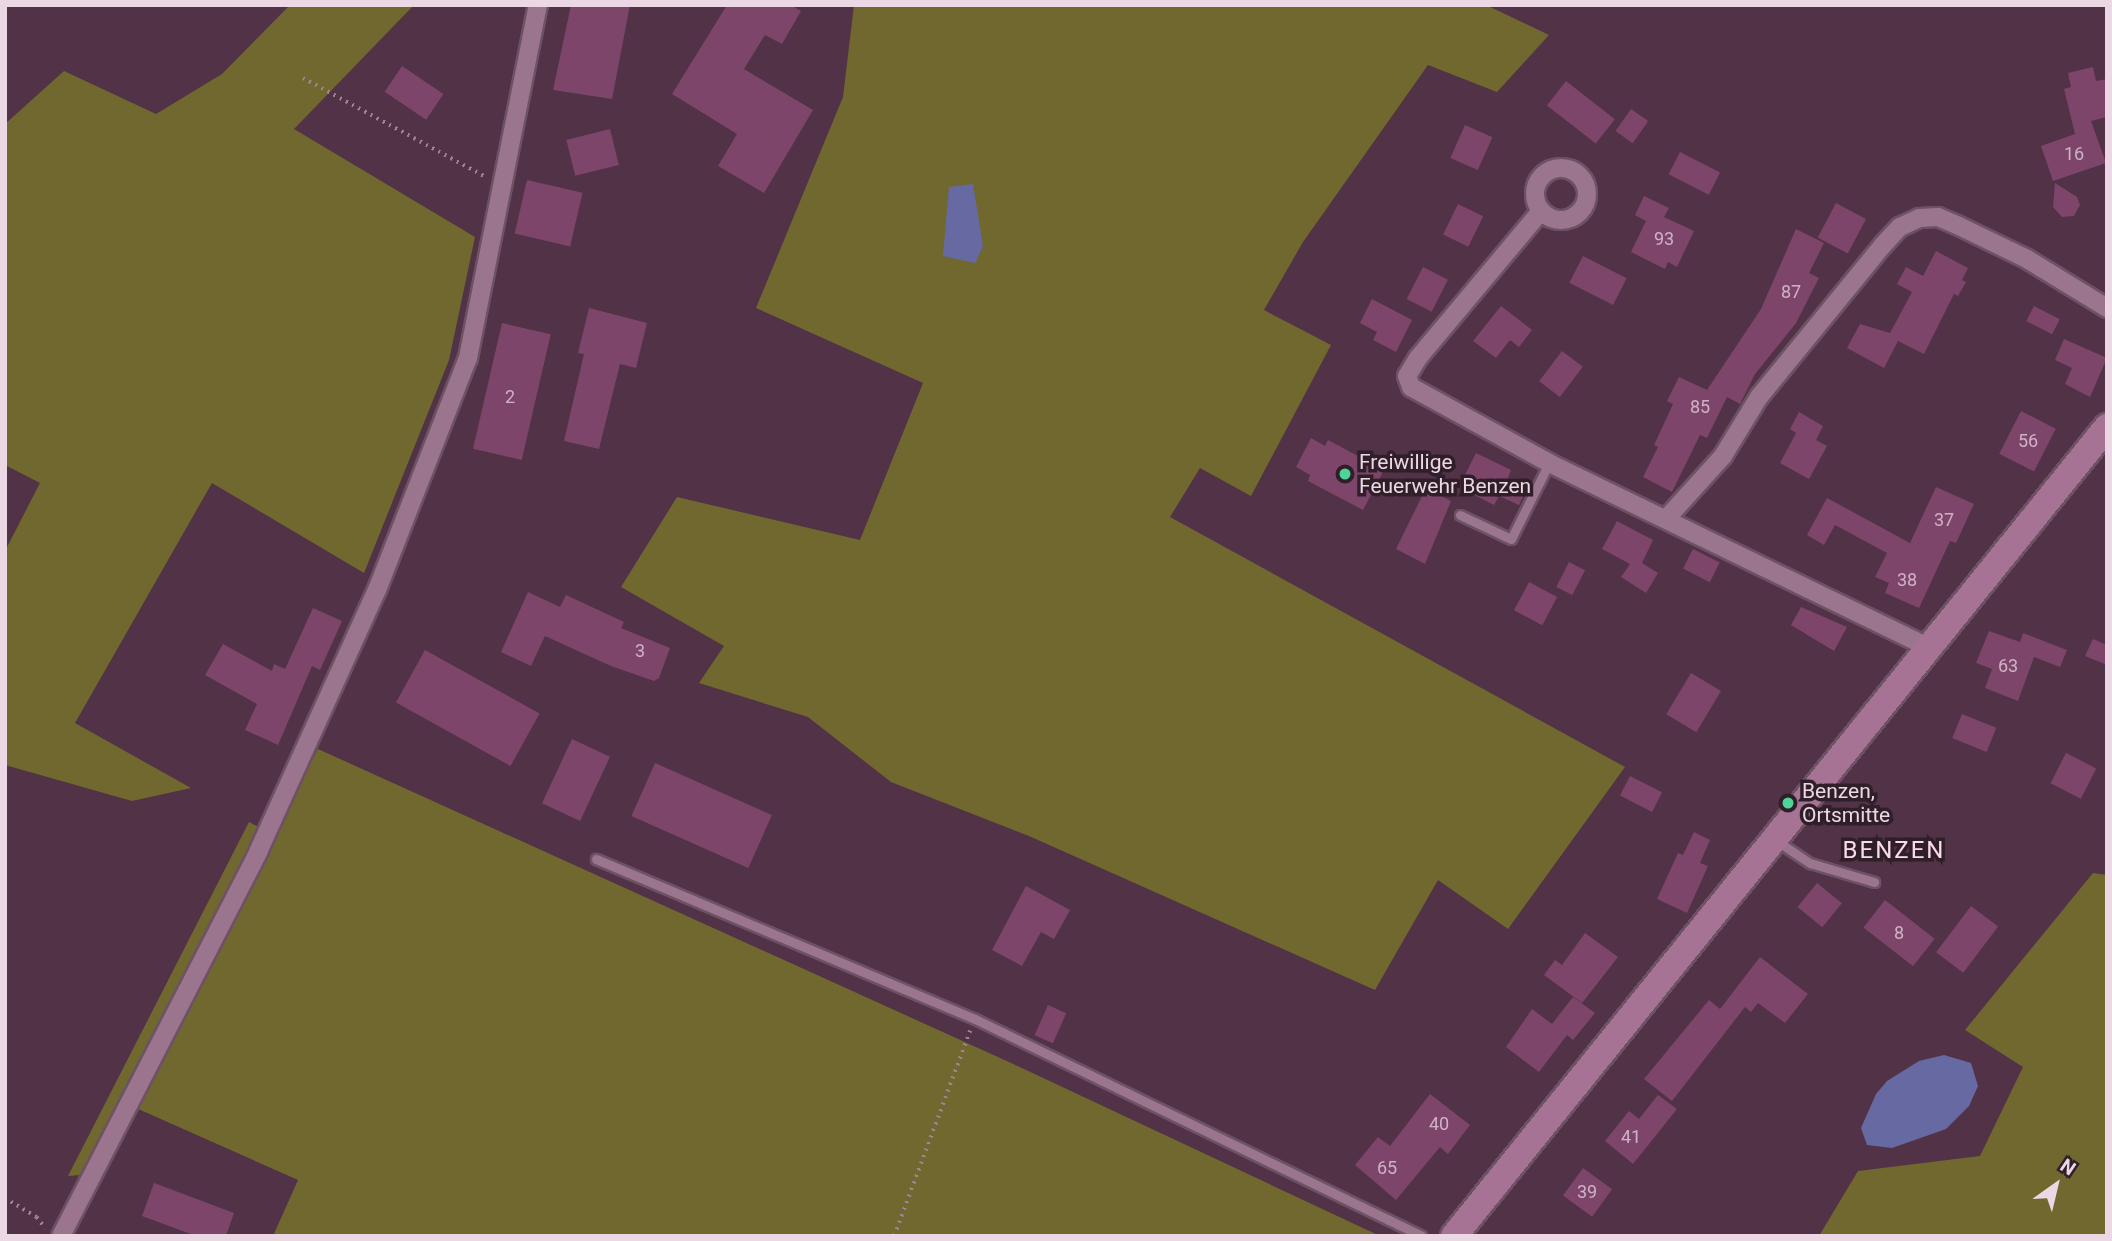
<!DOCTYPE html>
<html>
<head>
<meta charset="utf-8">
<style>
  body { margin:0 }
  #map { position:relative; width:2112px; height:1241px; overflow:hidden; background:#523247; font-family:Roboto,sans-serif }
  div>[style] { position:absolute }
  .green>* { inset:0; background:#70682f }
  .water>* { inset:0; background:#6769a3 }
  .building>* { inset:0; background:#7d456a; transform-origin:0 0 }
  .path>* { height:3.5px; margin-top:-1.75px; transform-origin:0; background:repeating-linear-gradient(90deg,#9e8394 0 2px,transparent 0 7px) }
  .roads { filter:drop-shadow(2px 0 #6d5264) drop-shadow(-2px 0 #6d5264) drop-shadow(0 2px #6d5264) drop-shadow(0 -2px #6d5264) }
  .lane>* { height:9px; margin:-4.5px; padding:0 4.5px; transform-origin:4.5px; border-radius:4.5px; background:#9b758d }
  .street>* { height:18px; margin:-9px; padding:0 9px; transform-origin:9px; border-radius:9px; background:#9b758d }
  .street>.ring { margin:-9px; padding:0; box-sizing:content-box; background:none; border:18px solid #9b758d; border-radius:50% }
  .secondary>* { height:26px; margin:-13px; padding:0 13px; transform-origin:13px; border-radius:13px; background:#a67394 }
  .dots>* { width:19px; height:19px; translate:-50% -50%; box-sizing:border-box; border:4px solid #2f1f29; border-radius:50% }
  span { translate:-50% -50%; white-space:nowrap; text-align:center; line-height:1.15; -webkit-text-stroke:7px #2f1f29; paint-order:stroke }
  .number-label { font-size:18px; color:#d0b2c6 }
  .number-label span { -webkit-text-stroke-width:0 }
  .poi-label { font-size:21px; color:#ecd7e4 }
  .left { translate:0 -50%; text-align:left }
  .quarter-label { font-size:24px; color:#fad9ed; letter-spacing:2px }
  .frame { position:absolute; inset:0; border:7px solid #ecd7e4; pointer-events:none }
  .north { position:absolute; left:2021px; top:1150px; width:70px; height:70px; -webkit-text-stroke:5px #2f1f29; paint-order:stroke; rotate:34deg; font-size:19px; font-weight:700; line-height:28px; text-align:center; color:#ecd7e4 }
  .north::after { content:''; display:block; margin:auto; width:24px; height:32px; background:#ecd7e4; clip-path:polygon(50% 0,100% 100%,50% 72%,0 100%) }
</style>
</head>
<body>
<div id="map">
  <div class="green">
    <i style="clip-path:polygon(290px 5px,414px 5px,294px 129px,475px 237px,449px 360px,364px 573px,212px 483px,75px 723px,191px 788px,132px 801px,5px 765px,5px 551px,40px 483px,5px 465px,5px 124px,64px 71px,156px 114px,222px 74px)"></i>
    <i style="clip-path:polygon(854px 5px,1486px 5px,1549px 35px,1497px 92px,1428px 65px,1303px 242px,1264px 310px,1331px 345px,1251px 496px,1200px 468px,1170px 517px,1625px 767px,1508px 929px,1438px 880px,1375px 990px,1029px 836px,891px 782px,808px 717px,699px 683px,724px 646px,621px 587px,677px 497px,860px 540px,923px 383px,756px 308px,843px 97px)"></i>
    <i style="clip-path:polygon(318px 749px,1009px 1062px,1380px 1236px,273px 1236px,298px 1180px,136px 1108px,104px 1173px,68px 1176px,249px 822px,274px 835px)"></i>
    <i style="clip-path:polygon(2093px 873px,2107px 875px,2107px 1236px,1819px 1236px,1858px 1171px,1980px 1156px,2023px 1067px,1965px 1030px)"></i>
  </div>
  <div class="water">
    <i style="clip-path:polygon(973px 184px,983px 246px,975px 263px,943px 256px,949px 187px)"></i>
    <i style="clip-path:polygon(1944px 1055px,1971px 1063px,1978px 1086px,1969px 1106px,1946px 1129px,1892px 1148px,1867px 1145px,1861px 1128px,1876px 1094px,1887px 1081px,1919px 1061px)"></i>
  </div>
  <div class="building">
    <i style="clip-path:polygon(571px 5px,630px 5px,612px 99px,553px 90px)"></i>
    <i style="clip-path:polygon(727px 5px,791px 5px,801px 11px,782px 44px,765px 35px,744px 69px,813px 110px,764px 193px,718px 166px,737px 134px,672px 94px)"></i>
    <i style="left:402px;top:66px;width:50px;height:31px;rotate:34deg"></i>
    <i style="clip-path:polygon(2093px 67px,2096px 81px,2107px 79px,2107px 117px,2091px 121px,2106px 163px,2053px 181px,2041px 146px,2075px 134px,2064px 89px,2071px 87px,2068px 73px)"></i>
    <i style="left:1566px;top:81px;width:62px;height:31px;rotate:38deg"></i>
    <i style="left:1631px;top:109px;width:21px;height:27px;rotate:35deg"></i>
    <i style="left:1465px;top:125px;width:30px;height:36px;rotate:24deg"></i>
    <i style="left:610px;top:129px;width:37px;height:45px;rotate:76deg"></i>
    <i style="left:1680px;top:152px;width:45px;height:25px;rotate:27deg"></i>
    <i style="left:527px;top:180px;width:57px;height:55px;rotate:13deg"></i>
    <i style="clip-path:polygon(2055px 183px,2077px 197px,2080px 205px,2074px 216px,2062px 217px,2053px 207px)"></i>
    <i style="clip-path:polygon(1644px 196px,1669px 208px,1664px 217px,1694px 231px,1677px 267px,1668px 262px,1665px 269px,1631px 252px,1646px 221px,1635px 215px)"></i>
    <i style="left:1836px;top:203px;width:34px;height:39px;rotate:28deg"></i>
    <i style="left:1458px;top:204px;width:28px;height:34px;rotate:26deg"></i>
    <i style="clip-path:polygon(1796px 229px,1824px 243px,1809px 273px,1819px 278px,1796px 323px,1755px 374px,1740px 404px,1727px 397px,1707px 438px,1700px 435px,1672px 492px,1643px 477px,1658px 447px,1654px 445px,1673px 404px,1667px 401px,1679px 377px,1707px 390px,1761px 309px)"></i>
    <i style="clip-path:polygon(1936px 251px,1968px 268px,1962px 280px,1966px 282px,1958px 296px,1954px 294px,1924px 354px,1898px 341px,1884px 368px,1847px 348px,1860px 324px,1890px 333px,1912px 292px,1897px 284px,1906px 267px,1923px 276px)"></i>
    <i style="left:1583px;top:256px;width:49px;height:30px;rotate:27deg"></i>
    <i style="left:1423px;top:267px;width:28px;height:36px;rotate:27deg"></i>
    <i style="clip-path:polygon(1372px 299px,1412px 320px,1396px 352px,1373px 340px,1377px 332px,1360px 323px)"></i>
    <i style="clip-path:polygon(1501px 306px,1532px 330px,1519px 347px,1510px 340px,1496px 358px,1473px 341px)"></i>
    <i style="left:2034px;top:306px;width:29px;height:17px;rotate:27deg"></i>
    <i style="clip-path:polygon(589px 308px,647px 323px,636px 368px,620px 364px,599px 449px,564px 441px,584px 354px,578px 353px)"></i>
    <i style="left:502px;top:323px;width:50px;height:129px;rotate:13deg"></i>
    <i style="clip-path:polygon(2064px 339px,2107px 358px,2090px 397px,2065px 384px,2072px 368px,2055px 360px)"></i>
    <i style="left:1562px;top:351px;width:26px;height:38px;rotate:37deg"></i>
    <i style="left:2021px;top:411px;width:39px;height:48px;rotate:27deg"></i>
    <i style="clip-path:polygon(1799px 412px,1823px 426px,1816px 440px,1827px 446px,1809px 479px,1780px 463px,1796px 433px,1790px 429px)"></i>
    <i style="clip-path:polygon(1311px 438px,1325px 446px,1328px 440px,1384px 470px,1363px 510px,1308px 481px,1310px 475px,1296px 467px)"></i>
    <i style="clip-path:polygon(1476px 453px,1511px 470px,1508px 478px,1527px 488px,1519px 505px,1499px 496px,1494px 505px,1459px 487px)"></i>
    <i style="clip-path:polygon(1936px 487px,1974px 504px,1956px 543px,1950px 541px,1919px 608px,1885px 593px,1889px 583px,1875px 577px,1887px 553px,1835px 525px,1824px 545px,1807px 535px,1827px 498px,1910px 543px)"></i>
    <i style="clip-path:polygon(1426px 488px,1451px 501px,1425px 564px,1396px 549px)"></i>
    <i style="clip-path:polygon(1617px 521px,1653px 540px,1642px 563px,1658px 573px,1646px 593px,1621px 577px,1630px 564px,1602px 549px)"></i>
    <i style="left:1693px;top:549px;width:30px;height:22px;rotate:27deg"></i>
    <i style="left:1569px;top:562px;width:18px;height:28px;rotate:27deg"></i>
    <i style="left:1529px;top:582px;width:32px;height:32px;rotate:28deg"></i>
    <i style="clip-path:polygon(528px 592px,560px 607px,566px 595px,624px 622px,621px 628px,670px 648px,659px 678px,654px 681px,611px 666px,545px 636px,531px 666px,501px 652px)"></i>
    <i style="clip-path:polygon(1801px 607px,1847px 627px,1834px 651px,1791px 625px)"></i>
    <i style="clip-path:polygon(313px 608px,342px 621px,320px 670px,312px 666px,278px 745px,245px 730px,257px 704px,205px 675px,223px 644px,272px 671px,274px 664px,285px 669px)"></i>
    <i style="clip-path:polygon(1989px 631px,2020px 642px,2023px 633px,2067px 650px,2060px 667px,2034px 657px,2018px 701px,1985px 688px,1992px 669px,1976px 663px)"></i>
    <i style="clip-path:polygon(2093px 639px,2107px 645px,2107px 665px,2085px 656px)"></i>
    <i style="left:425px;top:650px;width:131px;height:60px;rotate:29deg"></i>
    <i style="left:1691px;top:673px;width:35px;height:48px;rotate:31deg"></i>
    <i style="left:1962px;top:714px;width:37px;height:26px;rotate:22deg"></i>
    <i style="left:572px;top:739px;width:42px;height:71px;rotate:25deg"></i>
    <i style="left:2066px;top:753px;width:34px;height:34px;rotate:27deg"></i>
    <i style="left:655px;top:763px;width:128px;height:58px;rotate:24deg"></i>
    <i style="left:1630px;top:776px;width:36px;height:22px;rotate:27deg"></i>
    <i style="clip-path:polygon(1694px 832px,1710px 840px,1700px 863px,1708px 866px,1687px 913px,1657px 899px,1678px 853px,1683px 855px)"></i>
    <i style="left:1817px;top:883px;width:32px;height:31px;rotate:39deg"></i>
    <i style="clip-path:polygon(1026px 886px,1070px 910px,1054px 939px,1041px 932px,1022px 966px,992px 950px)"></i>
    <i style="left:1885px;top:900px;width:63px;height:35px;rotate:38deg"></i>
    <i style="left:1971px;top:906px;width:34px;height:58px;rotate:37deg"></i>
    <i style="clip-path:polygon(1585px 933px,1618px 957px,1582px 1003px,1544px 975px,1555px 960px,1562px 965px)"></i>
    <i style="clip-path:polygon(1760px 957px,1808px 994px,1785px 1023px,1758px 1003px,1751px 1012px,1745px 1007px,1672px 1101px,1644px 1079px,1709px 1000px,1720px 1009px)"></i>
    <i style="clip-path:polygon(1573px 997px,1595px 1013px,1573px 1040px,1567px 1035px,1539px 1072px,1506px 1047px,1532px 1009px,1552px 1024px)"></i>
    <i style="left:1048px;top:1005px;width:20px;height:33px;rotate:24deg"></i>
    <i style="clip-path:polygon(1430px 1094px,1470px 1125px,1448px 1154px,1440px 1147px,1396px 1200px,1355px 1165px,1378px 1137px,1390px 1146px)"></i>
    <i style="clip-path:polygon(1658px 1095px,1677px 1109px,1633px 1164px,1605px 1141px,1629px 1111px,1639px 1119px)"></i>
    <i style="left:1583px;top:1168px;width:36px;height:34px;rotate:36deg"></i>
    <i style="clip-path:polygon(154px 1183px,234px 1213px,226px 1236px,196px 1236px,142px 1216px)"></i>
  </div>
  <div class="path">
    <i style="left:303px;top:78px;width:208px;rotate:28.4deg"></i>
    <i style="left:5px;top:1198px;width:37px;rotate:31deg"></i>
    <i style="left:37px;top:1217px;width:14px;rotate:54deg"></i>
    <i style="left:894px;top:1236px;width:219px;rotate:-69.7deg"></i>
  </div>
  <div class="roads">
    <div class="lane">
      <i style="left:1460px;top:515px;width:56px;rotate:25.2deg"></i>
      <i style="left:1511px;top:539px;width:85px;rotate:-63.4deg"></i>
      <i style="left:1777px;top:841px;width:40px;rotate:34deg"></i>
      <i style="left:1810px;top:863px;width:67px;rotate:16.5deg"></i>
      <i style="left:596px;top:859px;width:411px;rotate:22.9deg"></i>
      <i style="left:975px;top:1019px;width:496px;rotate:25.9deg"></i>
    </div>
    <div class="street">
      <i class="ring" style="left:1535px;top:168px;width:34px;height:34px"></i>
      <i style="left:1541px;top:211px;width:192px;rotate:129.9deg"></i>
      <i style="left:1418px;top:358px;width:21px;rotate:121deg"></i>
      <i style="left:1407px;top:376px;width:12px;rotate:70deg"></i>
      <i style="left:1411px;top:387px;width:158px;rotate:28.8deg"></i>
      <i style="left:1549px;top:463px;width:421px;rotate:25.9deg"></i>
      <i style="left:1666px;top:519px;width:85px;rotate:-47.9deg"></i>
      <i style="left:1723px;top:456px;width:69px;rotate:-58.6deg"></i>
      <i style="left:1759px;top:397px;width:196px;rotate:-50.8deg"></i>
      <i style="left:1883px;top:245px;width:25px;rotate:-47deg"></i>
      <i style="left:1900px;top:227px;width:21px;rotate:-25deg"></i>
      <i style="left:1919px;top:218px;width:19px;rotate:-3deg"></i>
      <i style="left:1938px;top:217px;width:23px;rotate:23deg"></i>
      <i style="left:1959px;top:226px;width:76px;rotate:25.9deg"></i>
      <i style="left:2027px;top:259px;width:94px;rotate:31.5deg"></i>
      <i style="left:61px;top:1236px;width:432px;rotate:-62.8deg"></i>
      <i style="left:258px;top:852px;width:288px;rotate:-65.6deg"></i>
      <i style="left:377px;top:590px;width:249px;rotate:-68.6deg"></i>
      <i style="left:468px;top:358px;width:360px;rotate:-78.8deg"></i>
    </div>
    <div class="secondary">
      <i style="left:1454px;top:1236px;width:1040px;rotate:-51.09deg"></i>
    </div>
  </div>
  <div class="dots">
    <i style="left:1345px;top:474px;background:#4ed399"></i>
    <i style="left:1788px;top:803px;background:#4ed399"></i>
  </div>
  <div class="number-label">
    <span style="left:2074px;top:154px">16</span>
    <span style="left:1664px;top:239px">93</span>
    <span style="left:1791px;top:292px">87</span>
    <span style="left:510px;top:397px">2</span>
    <span style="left:1700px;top:407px">85</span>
    <span style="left:2028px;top:441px">56</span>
    <span style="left:1944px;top:520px">37</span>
    <span style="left:1907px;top:580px">38</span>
    <span style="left:640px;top:651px">3</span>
    <span style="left:2008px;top:666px">63</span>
    <span style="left:1899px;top:933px">8</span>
    <span style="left:1439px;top:1124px">40</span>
    <span style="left:1631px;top:1137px">41</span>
    <span style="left:1387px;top:1168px">65</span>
    <span style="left:1587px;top:1192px">39</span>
  </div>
  <div class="poi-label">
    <span class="left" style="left:1359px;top:474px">Freiwillige<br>Feuerwehr Benzen</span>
    <span class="left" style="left:1802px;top:803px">Benzen,<br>Ortsmitte</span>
  </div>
  <div class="quarter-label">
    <span style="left:1894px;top:851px">BENZEN</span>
  </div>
  <div class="frame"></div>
  <div class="north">N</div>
</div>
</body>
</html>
